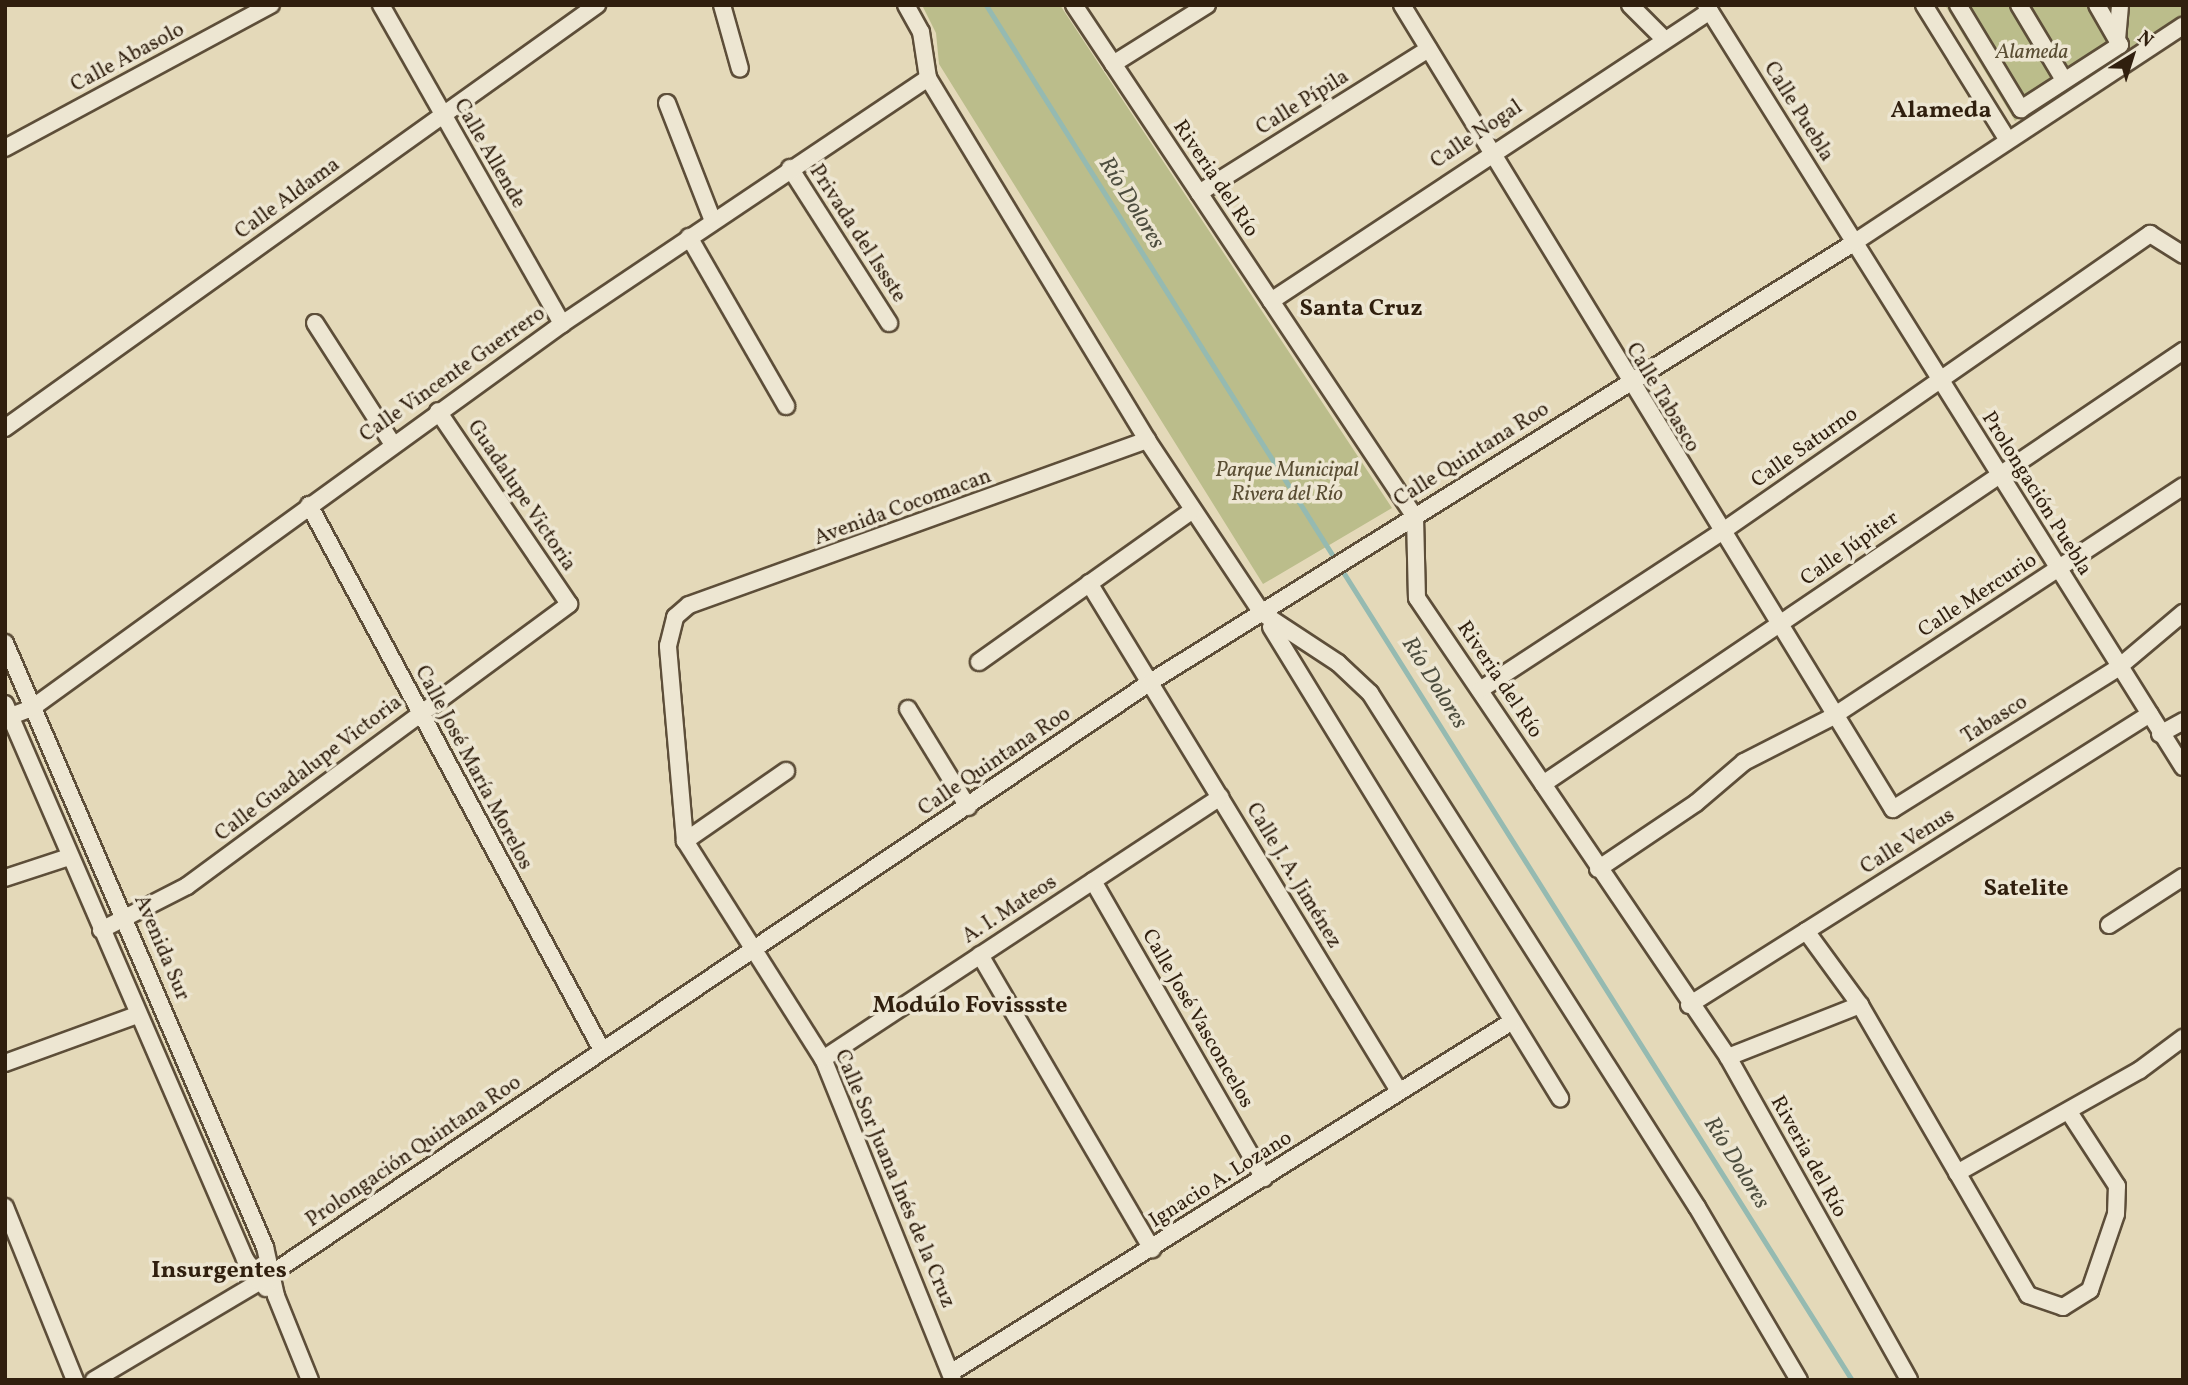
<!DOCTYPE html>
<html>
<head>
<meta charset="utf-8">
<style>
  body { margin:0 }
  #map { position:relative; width:2188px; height:1385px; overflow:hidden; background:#e4d9b9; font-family:Vollkorn,serif }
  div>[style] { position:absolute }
  .green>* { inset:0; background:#bbbd8b }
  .stream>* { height:5px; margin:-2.5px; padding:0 2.5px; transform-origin:2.5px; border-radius:2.5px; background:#95bab1 }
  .roads { filter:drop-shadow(2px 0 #5d4e39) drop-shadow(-2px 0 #5d4e39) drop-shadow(0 2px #5d4e39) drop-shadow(0 -2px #5d4e39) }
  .street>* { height:16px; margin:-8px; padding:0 8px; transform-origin:8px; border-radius:8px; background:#ede6d2 }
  span { translate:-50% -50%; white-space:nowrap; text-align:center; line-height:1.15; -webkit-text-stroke:7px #ede6d2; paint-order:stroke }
  .park-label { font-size:21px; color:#5a4e34; font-style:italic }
  .street-label { font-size:21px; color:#301f0e }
  .water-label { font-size:23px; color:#4e4e3f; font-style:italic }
  .quarter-label { font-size:24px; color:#301f0e; font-weight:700 }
  .frame { position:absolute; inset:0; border:7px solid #301f0e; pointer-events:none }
  .north { position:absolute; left:2097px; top:21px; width:70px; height:70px; -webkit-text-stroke:5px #ede6d2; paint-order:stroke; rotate:38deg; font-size:19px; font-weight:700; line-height:28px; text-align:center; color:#301f0e }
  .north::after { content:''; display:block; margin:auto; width:24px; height:32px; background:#301f0e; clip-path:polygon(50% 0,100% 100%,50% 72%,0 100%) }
</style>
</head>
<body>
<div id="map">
  <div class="green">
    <i style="clip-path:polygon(922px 5px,1060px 5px,1392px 508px,1263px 584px,939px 64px,936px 33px)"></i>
    <i style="clip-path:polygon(1945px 5px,2183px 5px,2183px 14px,2015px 121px)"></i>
  </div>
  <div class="stream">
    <i style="left:986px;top:5px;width:1625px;rotate:57.8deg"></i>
  </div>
  <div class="roads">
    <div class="street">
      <i style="left:381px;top:5px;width:367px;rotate:60.4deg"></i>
      <i style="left:722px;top:5px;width:66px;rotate:74.3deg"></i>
      <i style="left:906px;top:5px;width:31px;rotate:61deg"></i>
      <i style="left:921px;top:32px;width:47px;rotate:81.3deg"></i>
      <i style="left:928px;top:78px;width:423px;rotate:58.8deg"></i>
      <i style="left:1147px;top:440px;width:208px;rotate:56.4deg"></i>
      <i style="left:1262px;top:613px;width:91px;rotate:33.3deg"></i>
      <i style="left:1338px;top:663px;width:44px;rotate:43.2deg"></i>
      <i style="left:1370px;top:693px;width:609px;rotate:57.54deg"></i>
      <i style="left:1697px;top:1207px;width:201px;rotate:59.5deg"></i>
      <i style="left:1074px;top:5px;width:615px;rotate:56.34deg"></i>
      <i style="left:1415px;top:517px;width:81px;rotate:88.6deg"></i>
      <i style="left:1417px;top:598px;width:554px;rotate:55.88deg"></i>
      <i style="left:1728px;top:1057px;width:370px;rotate:60.7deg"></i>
      <i style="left:1402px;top:5px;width:942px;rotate:58.59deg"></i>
      <i style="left:1893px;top:809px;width:267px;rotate:-32.1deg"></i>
      <i style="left:2119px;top:667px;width:84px;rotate:-40.2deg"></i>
      <i style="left:1630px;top:5px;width:48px;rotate:45deg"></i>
      <i style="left:1706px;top:5px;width:899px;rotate:57.95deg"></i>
      <i style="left:1924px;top:5px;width:155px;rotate:58.2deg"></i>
      <i style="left:1958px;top:5px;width:122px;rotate:58.8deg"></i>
      <i style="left:2021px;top:109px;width:118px;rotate:-32.9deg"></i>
      <i style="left:2120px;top:45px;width:46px;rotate:-119.9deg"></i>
      <i style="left:2019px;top:5px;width:87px;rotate:59deg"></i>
      <i style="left:2117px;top:40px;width:35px;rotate:-85deg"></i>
      <i style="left:1113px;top:64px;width:111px;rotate:-32.1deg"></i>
      <i style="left:667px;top:103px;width:127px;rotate:68.7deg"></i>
      <i style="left:5px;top:148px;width:302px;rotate:-28.3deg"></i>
      <i style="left:790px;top:168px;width:184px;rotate:57.4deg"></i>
      <i style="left:1199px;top:193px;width:271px;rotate:-32.1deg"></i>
      <i style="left:689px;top:237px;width:195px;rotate:60.1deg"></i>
      <i style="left:1271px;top:301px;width:526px;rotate:-33.45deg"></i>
      <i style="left:315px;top:323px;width:143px;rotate:57.3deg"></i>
      <i style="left:5px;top:428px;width:728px;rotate:-35.55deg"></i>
      <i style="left:309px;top:505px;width:619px;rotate:61.74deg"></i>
      <i style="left:1089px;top:583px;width:595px;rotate:58.61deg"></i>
      <i style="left:1271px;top:627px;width:553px;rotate:58.47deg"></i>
      <i style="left:5px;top:643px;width:658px;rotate:66.71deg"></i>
      <i style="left:265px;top:1247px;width:50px;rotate:77.3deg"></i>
      <i style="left:276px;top:1296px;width:91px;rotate:68deg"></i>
      <i style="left:979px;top:662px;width:262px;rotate:-35.4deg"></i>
      <i style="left:1480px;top:690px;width:287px;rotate:-33.2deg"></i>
      <i style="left:1720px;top:533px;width:524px;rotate:-34.81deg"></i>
      <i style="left:2150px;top:234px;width:39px;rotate:32deg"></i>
      <i style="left:5px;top:704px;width:605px;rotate:66.61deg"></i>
      <i style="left:245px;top:1259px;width:36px;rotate:54deg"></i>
      <i style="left:908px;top:709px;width:115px;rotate:58.5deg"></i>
      <i style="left:11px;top:716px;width:22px;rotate:-21deg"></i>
      <i style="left:32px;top:708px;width:654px;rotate:-35.92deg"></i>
      <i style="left:562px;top:324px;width:441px;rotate:-33.9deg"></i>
      <i style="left:2160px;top:734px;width:26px;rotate:-29deg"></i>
      <i style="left:1543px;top:784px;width:773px;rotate:-34.08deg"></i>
      <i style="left:685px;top:841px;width:123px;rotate:-34.7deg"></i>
      <i style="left:1598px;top:869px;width:118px;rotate:-34deg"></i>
      <i style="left:1696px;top:803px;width:63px;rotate:-40.5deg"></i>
      <i style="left:1744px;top:762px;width:99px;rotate:-27.1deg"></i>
      <i style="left:1832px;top:717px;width:420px;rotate:-33.3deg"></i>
      <i style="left:5px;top:878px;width:67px;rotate:-18.2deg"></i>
      <i style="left:1093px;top:881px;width:343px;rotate:60.1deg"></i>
      <i style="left:2109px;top:925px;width:88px;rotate:-33deg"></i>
      <i style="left:101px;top:930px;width:97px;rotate:-27.1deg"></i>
      <i style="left:187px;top:886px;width:475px;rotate:-36.4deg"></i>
      <i style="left:569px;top:604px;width:233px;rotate:-124.2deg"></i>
      <i style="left:1806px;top:931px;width:92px;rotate:53.9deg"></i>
      <i style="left:1860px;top:1005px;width:335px;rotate:59.9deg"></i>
      <i style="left:2028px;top:1295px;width:37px;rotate:19deg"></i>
      <i style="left:2063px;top:1307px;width:32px;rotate:-32deg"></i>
      <i style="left:2090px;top:1290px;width:80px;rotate:-71.1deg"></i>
      <i style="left:2116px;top:1214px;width:28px;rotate:-88deg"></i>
      <i style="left:2117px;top:1186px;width:88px;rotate:-123deg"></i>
      <i style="left:980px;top:955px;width:341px;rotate:59.7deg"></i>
      <i style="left:1689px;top:1005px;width:545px;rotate:-32.26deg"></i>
      <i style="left:1728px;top:1057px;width:142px;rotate:-21.5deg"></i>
      <i style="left:823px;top:1059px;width:476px;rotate:-33.4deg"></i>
      <i style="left:5px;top:1063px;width:140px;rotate:-20deg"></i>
      <i style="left:1957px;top:1173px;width:210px;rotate:-29.4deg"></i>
      <i style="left:2140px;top:1070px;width:54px;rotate:-36.7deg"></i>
      <i style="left:5px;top:1207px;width:187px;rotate:68deg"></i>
      <i style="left:952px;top:1372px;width:660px;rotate:-32.05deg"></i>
      <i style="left:94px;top:1380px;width:192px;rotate:-30.7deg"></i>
      <i style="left:259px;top:1282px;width:1076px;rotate:-33.94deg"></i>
      <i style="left:1152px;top:681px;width:829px;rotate:-31.98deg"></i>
      <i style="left:1855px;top:242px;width:393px;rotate:-33.4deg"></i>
      <i style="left:953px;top:1380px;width:346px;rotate:-112deg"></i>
      <i style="left:823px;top:1059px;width:258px;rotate:-122.3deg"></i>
      <i style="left:685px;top:841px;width:196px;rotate:-95deg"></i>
      <i style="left:668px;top:646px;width:30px;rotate:-76deg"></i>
      <i style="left:675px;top:617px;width:18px;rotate:-41deg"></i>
      <i style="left:689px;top:605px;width:487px;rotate:-19.8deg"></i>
    </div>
  </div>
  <div class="park-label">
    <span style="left:2032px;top:53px">Alameda</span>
    <span style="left:1287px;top:483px">Parque Municipal<br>Rivera del Río</span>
  </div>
  <div class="street-label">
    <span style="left:128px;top:58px;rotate:-28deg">Calle Abasolo</span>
    <span style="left:1303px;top:103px;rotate:-32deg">Calle Pípila</span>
    <span style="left:1798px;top:112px;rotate:58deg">Calle Puebla</span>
    <span style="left:1477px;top:135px;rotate:-34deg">Calle Nogal</span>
    <span style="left:489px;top:154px;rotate:60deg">Calle Allende</span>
    <span style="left:1215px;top:179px;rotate:56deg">Riveria del Río</span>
    <span style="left:288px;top:199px;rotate:-36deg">Calle Aldama</span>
    <span style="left:857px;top:234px;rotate:57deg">Privada del Issste</span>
    <span style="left:453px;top:375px;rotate:-35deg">Calle Vincente Guerrero</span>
    <span style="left:1662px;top:398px;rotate:59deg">Calle Tabasco</span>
    <span style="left:1805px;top:448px;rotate:-35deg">Calle Saturno</span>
    <span style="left:1472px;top:455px;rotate:-32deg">Calle Quintana Roo</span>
    <span style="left:2036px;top:494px;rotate:58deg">Prolongación Puebla</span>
    <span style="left:521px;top:496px;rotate:56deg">Guadalupe Victoria</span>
    <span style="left:903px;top:508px;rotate:-20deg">Avenida Cocomacan</span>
    <span style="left:1850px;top:549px;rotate:-35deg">Calle Júpiter</span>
    <span style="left:1978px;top:596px;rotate:-33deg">Calle Mercurio</span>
    <span style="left:1499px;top:680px;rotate:56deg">Riveria del Río</span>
    <span style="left:1995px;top:720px;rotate:-32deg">Tabasco</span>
    <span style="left:995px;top:762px;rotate:-34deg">Calle Quintana Roo</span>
    <span style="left:473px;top:768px;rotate:62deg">Calle José María Morelos</span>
    <span style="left:309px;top:769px;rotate:-37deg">Calle Guadalupe Victoria</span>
    <span style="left:1908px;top:842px;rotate:-32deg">Calle Venus</span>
    <span style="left:1293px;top:876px;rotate:59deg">Calle J. A. Jiménez</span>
    <span style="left:1010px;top:910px;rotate:-33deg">A. I. Mateos</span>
    <span style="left:161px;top:948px;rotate:67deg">Avenida Sur</span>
    <span style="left:1197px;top:1019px;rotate:60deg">Calle José Vasconcelos</span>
    <span style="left:414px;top:1152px;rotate:-34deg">Prolongación Quintana Roo</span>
    <span style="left:1808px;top:1157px;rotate:61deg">Riveria del Río</span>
    <span style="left:894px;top:1179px;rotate:67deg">Calle Sor Juana Inés de la Cruz</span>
    <span style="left:1221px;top:1180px;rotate:-32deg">Ignacio A. Lozano</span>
  </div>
  <div class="water-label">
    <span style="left:1131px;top:203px;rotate:58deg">Río Dolores</span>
    <span style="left:1434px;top:683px;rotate:58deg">Río Dolores</span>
    <span style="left:1736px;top:1163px;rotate:58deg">Río Dolores</span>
  </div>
  <div class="quarter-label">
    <span style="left:1941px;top:112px">Alameda</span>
    <span style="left:1361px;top:310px">Santa Cruz</span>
    <span style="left:2026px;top:890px">Satelite</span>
    <span style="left:970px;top:1007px">Modulo Fovissste</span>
    <span style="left:219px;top:1272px">Insurgentes</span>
  </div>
  <div class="frame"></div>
  <div class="north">N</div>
</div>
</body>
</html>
